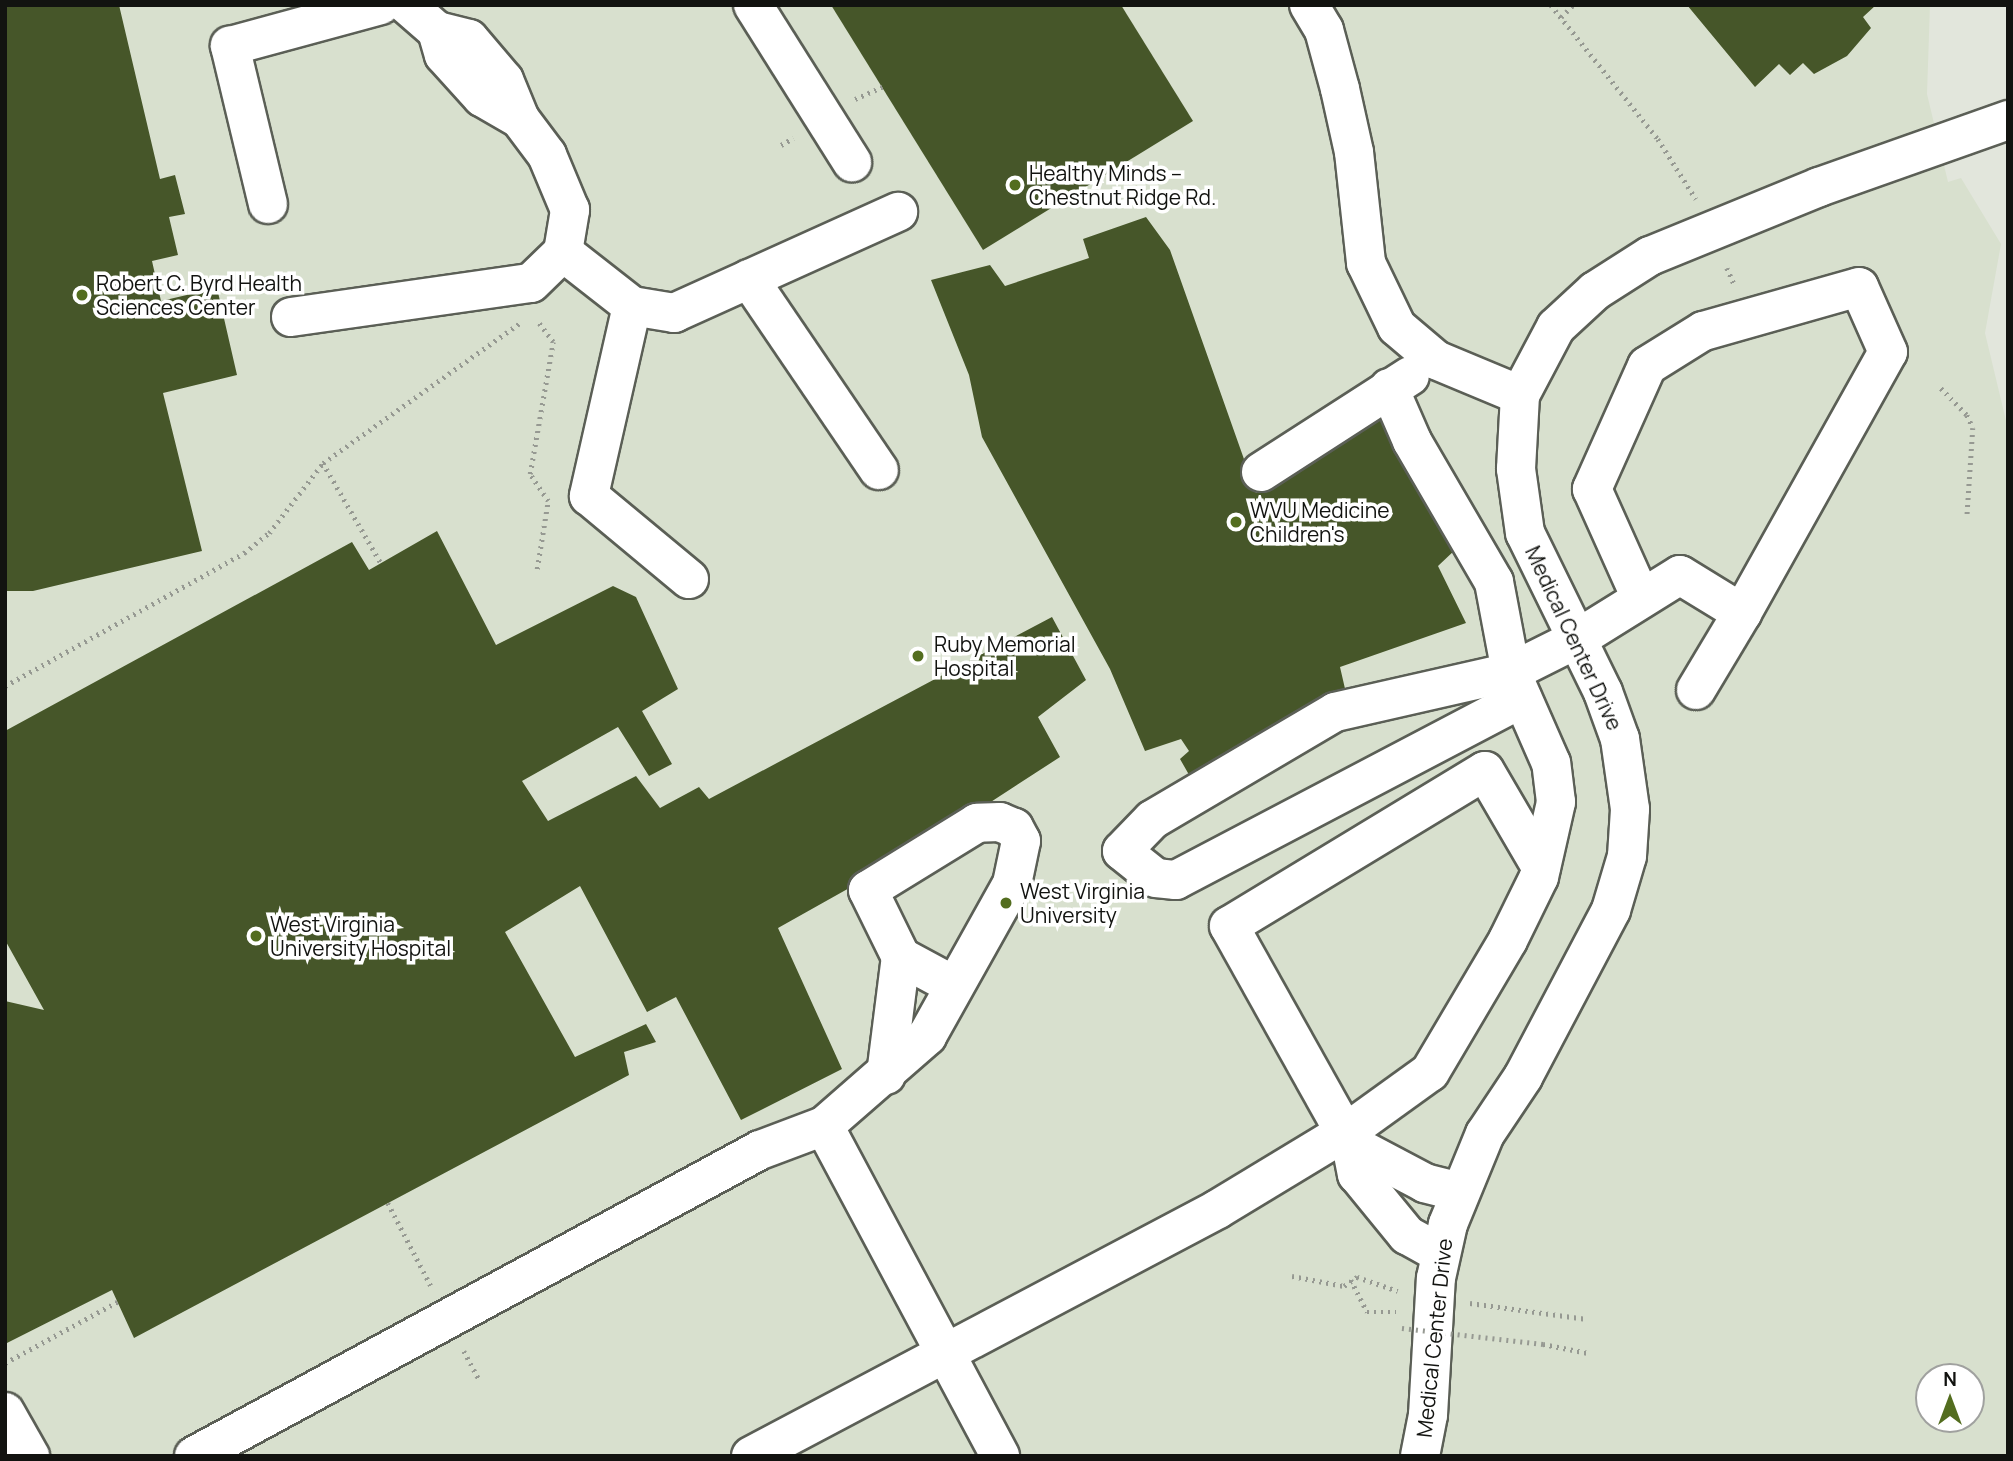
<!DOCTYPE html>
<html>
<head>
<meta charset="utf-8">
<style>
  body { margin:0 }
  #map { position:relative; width:2013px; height:1461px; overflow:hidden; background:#e2e6dc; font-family:Manrope,sans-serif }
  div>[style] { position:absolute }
  .built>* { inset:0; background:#d8e0ce }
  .building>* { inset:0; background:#465629 }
  .path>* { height:4.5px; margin-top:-2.25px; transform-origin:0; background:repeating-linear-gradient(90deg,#969992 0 2px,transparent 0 7px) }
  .roads { filter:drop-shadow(2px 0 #5b5f56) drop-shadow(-2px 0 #5b5f56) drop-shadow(0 2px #5b5f56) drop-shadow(0 -2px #5b5f56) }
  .minor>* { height:38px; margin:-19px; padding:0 19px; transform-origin:19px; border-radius:19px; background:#fff }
  .path-bridge>* { height:4.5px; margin-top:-2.25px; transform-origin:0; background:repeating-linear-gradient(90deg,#969992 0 2px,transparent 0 7px) }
  .dots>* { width:19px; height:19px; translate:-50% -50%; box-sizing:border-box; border:4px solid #fff; border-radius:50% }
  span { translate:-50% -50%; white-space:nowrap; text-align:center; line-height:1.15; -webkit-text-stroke:7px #fff; paint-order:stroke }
  .poi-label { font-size:21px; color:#121310 }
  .left { translate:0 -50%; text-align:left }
  .street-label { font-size:21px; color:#121310 }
  .frame { position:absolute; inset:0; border:7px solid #121310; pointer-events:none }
  .north { position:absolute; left:1915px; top:1363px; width:70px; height:70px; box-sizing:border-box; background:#fff; border:2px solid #a0a19f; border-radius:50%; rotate:0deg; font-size:19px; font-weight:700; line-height:28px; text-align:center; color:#121310 }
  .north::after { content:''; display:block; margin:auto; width:24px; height:32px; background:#536d1f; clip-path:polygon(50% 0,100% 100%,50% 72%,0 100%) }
</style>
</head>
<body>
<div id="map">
  <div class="built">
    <i style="clip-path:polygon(evenodd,5px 5px,1930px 5px,1927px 94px,1948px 182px,1961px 178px,2001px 244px,1985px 333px,2008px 429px,2008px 1456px,5px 1456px,5px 5px,1929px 1377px,1971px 1377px,1971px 1419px,1929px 1419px,1929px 1377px)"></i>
  </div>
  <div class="building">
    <i style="clip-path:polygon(5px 5px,119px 5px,160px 179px,175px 175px,185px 214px,169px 217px,178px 255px,152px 261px,161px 301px,217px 288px,237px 375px,163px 393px,202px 551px,33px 591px,5px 591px)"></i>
    <i style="clip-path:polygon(831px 5px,1121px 5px,1193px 121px,983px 250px)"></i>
    <i style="clip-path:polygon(1687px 5px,1876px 5px,1863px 17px,1871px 28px,1847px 56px,1814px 74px,1803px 63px,1790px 75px,1779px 64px,1755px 87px)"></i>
    <i style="clip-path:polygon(1146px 217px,1170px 250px,1256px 493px,1383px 416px,1456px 549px,1438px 566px,1466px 623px,1340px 667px,1346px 693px,1196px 787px,1180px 759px,1189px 751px,1181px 739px,1145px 751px,1110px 669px,982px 437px,969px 375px,931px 280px,990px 265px,1005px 286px,1089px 258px,1083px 239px)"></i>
    <i style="clip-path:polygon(437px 531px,496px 645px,613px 586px,636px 597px,678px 689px,642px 711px,672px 764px,649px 776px,618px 727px,522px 781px,548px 821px,636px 776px,660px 808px,699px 787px,709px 799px,1052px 617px,1086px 680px,1038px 717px,1060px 757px,917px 850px,778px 928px,842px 1069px,741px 1120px,676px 997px,647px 1012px,580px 886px,505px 932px,575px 1057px,646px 1024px,656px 1042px,624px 1052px,629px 1075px,134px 1338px,112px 1290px,5px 1344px,5px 1001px,44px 1010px,5px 940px,5px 731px,352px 542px,369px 570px)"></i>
  </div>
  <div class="path">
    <i style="left:1551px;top:5px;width:171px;rotate:51.4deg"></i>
    <i style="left:1658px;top:139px;width:71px;rotate:57.7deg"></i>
    <i style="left:1561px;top:17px;width:17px;rotate:-45deg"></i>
    <i style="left:855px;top:99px;width:30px;rotate:-24deg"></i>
    <i style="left:781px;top:145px;width:14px;rotate:-30deg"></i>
    <i style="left:1727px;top:268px;width:17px;rotate:66deg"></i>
    <i style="left:1941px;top:388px;width:37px;rotate:46deg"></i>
    <i style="left:1967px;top:415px;width:14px;rotate:65deg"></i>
    <i style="left:1973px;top:428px;width:90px;rotate:93.8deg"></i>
    <i style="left:323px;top:463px;width:116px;rotate:59.9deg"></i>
    <i style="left:537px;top:569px;width:69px;rotate:-80.8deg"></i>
    <i style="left:548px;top:501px;width:32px;rotate:-124deg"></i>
    <i style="left:530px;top:474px;width:134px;rotate:-80.1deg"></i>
    <i style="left:553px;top:342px;width:26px;rotate:-127deg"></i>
    <i style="left:5px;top:686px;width:274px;rotate:-29.1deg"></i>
    <i style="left:244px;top:553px;width:32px;rotate:-39deg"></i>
    <i style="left:269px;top:533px;width:88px;rotate:-52.4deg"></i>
    <i style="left:323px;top:463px;width:242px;rotate:-35.4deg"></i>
    <i style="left:388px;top:1203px;width:93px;rotate:62.6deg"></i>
    <i style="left:1292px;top:1276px;width:53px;rotate:10.9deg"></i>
    <i style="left:1344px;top:1286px;width:16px;rotate:-35deg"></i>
    <i style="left:1357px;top:1277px;width:43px;rotate:18.9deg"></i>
    <i style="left:1351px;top:1280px;width:36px;rotate:63deg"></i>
    <i style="left:1367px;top:1312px;width:29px"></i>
    <i style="left:1470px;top:1303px;width:118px;rotate:7.8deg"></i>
    <i style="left:1543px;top:1344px;width:46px;rotate:11.3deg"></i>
    <i style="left:464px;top:1351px;width:34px;rotate:62deg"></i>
    <i style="left:5px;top:1363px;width:128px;rotate:-28.6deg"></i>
  </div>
  <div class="roads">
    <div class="minor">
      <i style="left:753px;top:5px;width:186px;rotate:57.8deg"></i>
      <i style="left:1309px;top:5px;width:29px;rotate:59deg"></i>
      <i style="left:1324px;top:30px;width:61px;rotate:74.8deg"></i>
      <i style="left:1340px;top:89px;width:65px;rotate:77.5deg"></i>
      <i style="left:1354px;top:152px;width:112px;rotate:83.8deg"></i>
      <i style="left:1366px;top:263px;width:71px;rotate:64.2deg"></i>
      <i style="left:1397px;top:327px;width:51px;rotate:40.2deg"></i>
      <i style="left:1436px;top:360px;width:91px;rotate:22.6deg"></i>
      <i style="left:437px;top:31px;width:25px;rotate:74deg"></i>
      <i style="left:444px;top:55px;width:57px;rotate:47.9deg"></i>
      <i style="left:482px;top:97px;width:44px;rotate:30.1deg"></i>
      <i style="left:268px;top:204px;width:163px;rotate:-103.5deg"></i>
      <i style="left:230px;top:46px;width:156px;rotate:-15.2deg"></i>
      <i style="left:563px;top:252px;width:88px;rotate:38deg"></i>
      <i style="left:632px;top:306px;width:43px;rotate:9.5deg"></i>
      <i style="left:674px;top:313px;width:246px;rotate:-24.3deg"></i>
      <i style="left:749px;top:279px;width:231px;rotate:55.8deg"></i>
      <i style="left:632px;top:306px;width:195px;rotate:102.8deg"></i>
      <i style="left:589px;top:496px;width:130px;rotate:39.7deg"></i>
      <i style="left:291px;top:317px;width:242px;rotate:-8.1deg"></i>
      <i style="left:531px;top:283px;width:45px;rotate:-44.1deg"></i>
      <i style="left:563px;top:252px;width:43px;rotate:-80.5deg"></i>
      <i style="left:570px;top:210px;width:60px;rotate:-112.7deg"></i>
      <i style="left:547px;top:155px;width:45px;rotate:-126.9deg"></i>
      <i style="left:520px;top:119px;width:42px;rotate:-112.3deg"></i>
      <i style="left:504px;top:80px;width:54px;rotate:-130.5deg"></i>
      <i style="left:469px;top:39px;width:33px;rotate:-166deg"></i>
      <i style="left:437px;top:31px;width:40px;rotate:-139deg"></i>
      <i style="left:1389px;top:388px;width:58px;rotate:66.5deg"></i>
      <i style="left:1412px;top:441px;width:163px;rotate:59.8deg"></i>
      <i style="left:1494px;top:582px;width:92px;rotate:79.3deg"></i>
      <i style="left:1511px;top:672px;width:180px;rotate:167.2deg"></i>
      <i style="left:1335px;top:712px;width:212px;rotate:149.5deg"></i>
      <i style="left:1152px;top:820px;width:43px;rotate:134.1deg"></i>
      <i style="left:1122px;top:851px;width:43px;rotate:38.5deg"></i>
      <i style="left:1156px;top:878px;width:20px;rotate:6deg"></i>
      <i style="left:1176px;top:880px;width:391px;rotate:-27.7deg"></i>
      <i style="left:1261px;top:472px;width:177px;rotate:-32.8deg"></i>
      <i style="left:1696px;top:690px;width:90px;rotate:-59.1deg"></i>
      <i style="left:886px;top:1075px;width:119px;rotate:-82.8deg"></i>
      <i style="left:824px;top:1126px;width:137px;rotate:-41.1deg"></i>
      <i style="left:927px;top:1036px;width:174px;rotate:-60.8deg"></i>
      <i style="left:1012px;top:884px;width:44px;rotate:-78.2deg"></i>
      <i style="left:1021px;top:841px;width:15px;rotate:-118deg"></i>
      <i style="left:1014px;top:828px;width:15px;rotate:-157deg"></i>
      <i style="left:1000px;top:822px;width:23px;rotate:178deg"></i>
      <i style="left:977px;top:823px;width:128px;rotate:148.4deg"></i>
      <i style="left:868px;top:890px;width:75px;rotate:63.8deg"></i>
      <i style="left:901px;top:957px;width:59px;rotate:28.3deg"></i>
      <i style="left:1351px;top:1144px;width:31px;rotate:79deg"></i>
      <i style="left:1357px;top:1174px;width:79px;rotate:50.7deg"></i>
      <i style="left:1407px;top:1235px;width:38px;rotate:29deg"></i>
      <i style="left:1460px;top:1192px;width:36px;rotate:-166deg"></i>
      <i style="left:1425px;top:1183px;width:84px;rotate:-152.2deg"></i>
      <i style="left:1351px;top:1144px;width:250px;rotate:-119.2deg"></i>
      <i style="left:1229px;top:926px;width:299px;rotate:-31.2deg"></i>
      <i style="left:1485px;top:771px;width:111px;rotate:59.7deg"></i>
      <i style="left:5px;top:1412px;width:51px;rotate:60.4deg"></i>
      <i style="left:194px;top:1456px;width:643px;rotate:-28.4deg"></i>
      <i style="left:760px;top:1150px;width:68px;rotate:-20.6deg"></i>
      <i style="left:824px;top:1126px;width:374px;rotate:61.9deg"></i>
      <i style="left:751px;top:1456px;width:528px;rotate:-27.87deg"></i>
      <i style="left:1218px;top:1209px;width:160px;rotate:-31.2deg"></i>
      <i style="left:1355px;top:1126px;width:92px;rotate:-35.8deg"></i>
      <i style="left:1430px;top:1072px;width:153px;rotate:-59.4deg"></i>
      <i style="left:1508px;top:940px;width:70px;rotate:-63.8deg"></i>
      <i style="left:1539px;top:877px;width:77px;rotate:-77.2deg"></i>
      <i style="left:1556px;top:802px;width:39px;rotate:-97deg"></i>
      <i style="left:1551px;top:763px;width:99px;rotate:-113.7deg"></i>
      <i style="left:1511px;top:672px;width:74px;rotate:-26.6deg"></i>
      <i style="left:1577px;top:639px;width:121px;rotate:-31.9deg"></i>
      <i style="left:1680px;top:575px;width:73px;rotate:31.5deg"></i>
      <i style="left:1742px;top:613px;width:299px;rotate:-60.8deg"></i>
      <i style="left:1888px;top:352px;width:71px;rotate:-114deg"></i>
      <i style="left:1859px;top:287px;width:162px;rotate:164.2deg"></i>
      <i style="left:1703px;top:331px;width:66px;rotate:148deg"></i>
      <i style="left:1647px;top:366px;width:135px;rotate:114.1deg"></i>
      <i style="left:1592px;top:489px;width:120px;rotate:65.8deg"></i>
      <i style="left:1420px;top:1456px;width:42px;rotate:-79deg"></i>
      <i style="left:1428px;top:1415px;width:137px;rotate:-86.7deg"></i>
      <i style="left:1436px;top:1278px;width:55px;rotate:-77.5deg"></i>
      <i style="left:1448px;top:1224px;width:97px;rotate:-67.7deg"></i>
      <i style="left:1485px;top:1134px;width:69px;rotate:-56.3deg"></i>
      <i style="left:1523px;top:1077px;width:189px;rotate:-62.2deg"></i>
      <i style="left:1611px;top:910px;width:56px;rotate:-73.5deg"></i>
      <i style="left:1627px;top:856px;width:47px;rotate:-86.3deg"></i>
      <i style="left:1630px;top:809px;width:71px;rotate:-98.1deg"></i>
      <i style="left:1620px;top:739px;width:50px;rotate:-109.9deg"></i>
      <i style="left:1603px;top:692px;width:177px;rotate:-116.1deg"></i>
      <i style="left:1525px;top:533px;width:65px;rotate:-98deg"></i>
      <i style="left:1516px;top:469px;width:74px;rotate:-86.9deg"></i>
      <i style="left:1520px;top:395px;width:77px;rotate:-62.1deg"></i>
      <i style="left:1556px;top:327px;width:53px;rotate:-42.7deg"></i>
      <i style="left:1595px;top:291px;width:65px;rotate:-32.5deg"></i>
      <i style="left:1650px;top:256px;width:183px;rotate:-22.2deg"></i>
      <i style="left:1819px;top:187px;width:201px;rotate:-19.5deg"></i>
    </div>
  </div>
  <div class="path-bridge">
    <i style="left:1402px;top:1328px;width:142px;rotate:6.5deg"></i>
  </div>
  <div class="dots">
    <i style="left:1015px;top:185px;background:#536d1f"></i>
    <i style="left:82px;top:295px;background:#536d1f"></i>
    <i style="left:1236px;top:522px;background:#536d1f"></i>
    <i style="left:918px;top:656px;background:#536d1f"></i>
    <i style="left:1006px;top:903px;background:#536d1f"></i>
    <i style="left:256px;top:936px;background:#536d1f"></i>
  </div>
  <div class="poi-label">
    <span class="left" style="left:1029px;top:185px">Healthy Minds –<br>Chestnut Ridge Rd.</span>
    <span class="left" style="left:96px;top:295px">Robert C. Byrd Health<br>Sciences Center</span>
    <span class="left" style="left:1250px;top:522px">WVU Medicine<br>Children's</span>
    <span class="left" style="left:934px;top:656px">Ruby Memorial<br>Hospital</span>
    <span class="left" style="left:1020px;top:903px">West Virginia<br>University</span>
    <span class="left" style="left:270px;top:936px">West Virginia<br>University Hospital</span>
  </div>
  <div class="street-label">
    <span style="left:1574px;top:638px;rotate:65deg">Medical Center Drive</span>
    <span style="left:1434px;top:1338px;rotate:-84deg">Medical Center Drive</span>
  </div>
  <div class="frame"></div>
  <div class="north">N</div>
</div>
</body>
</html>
